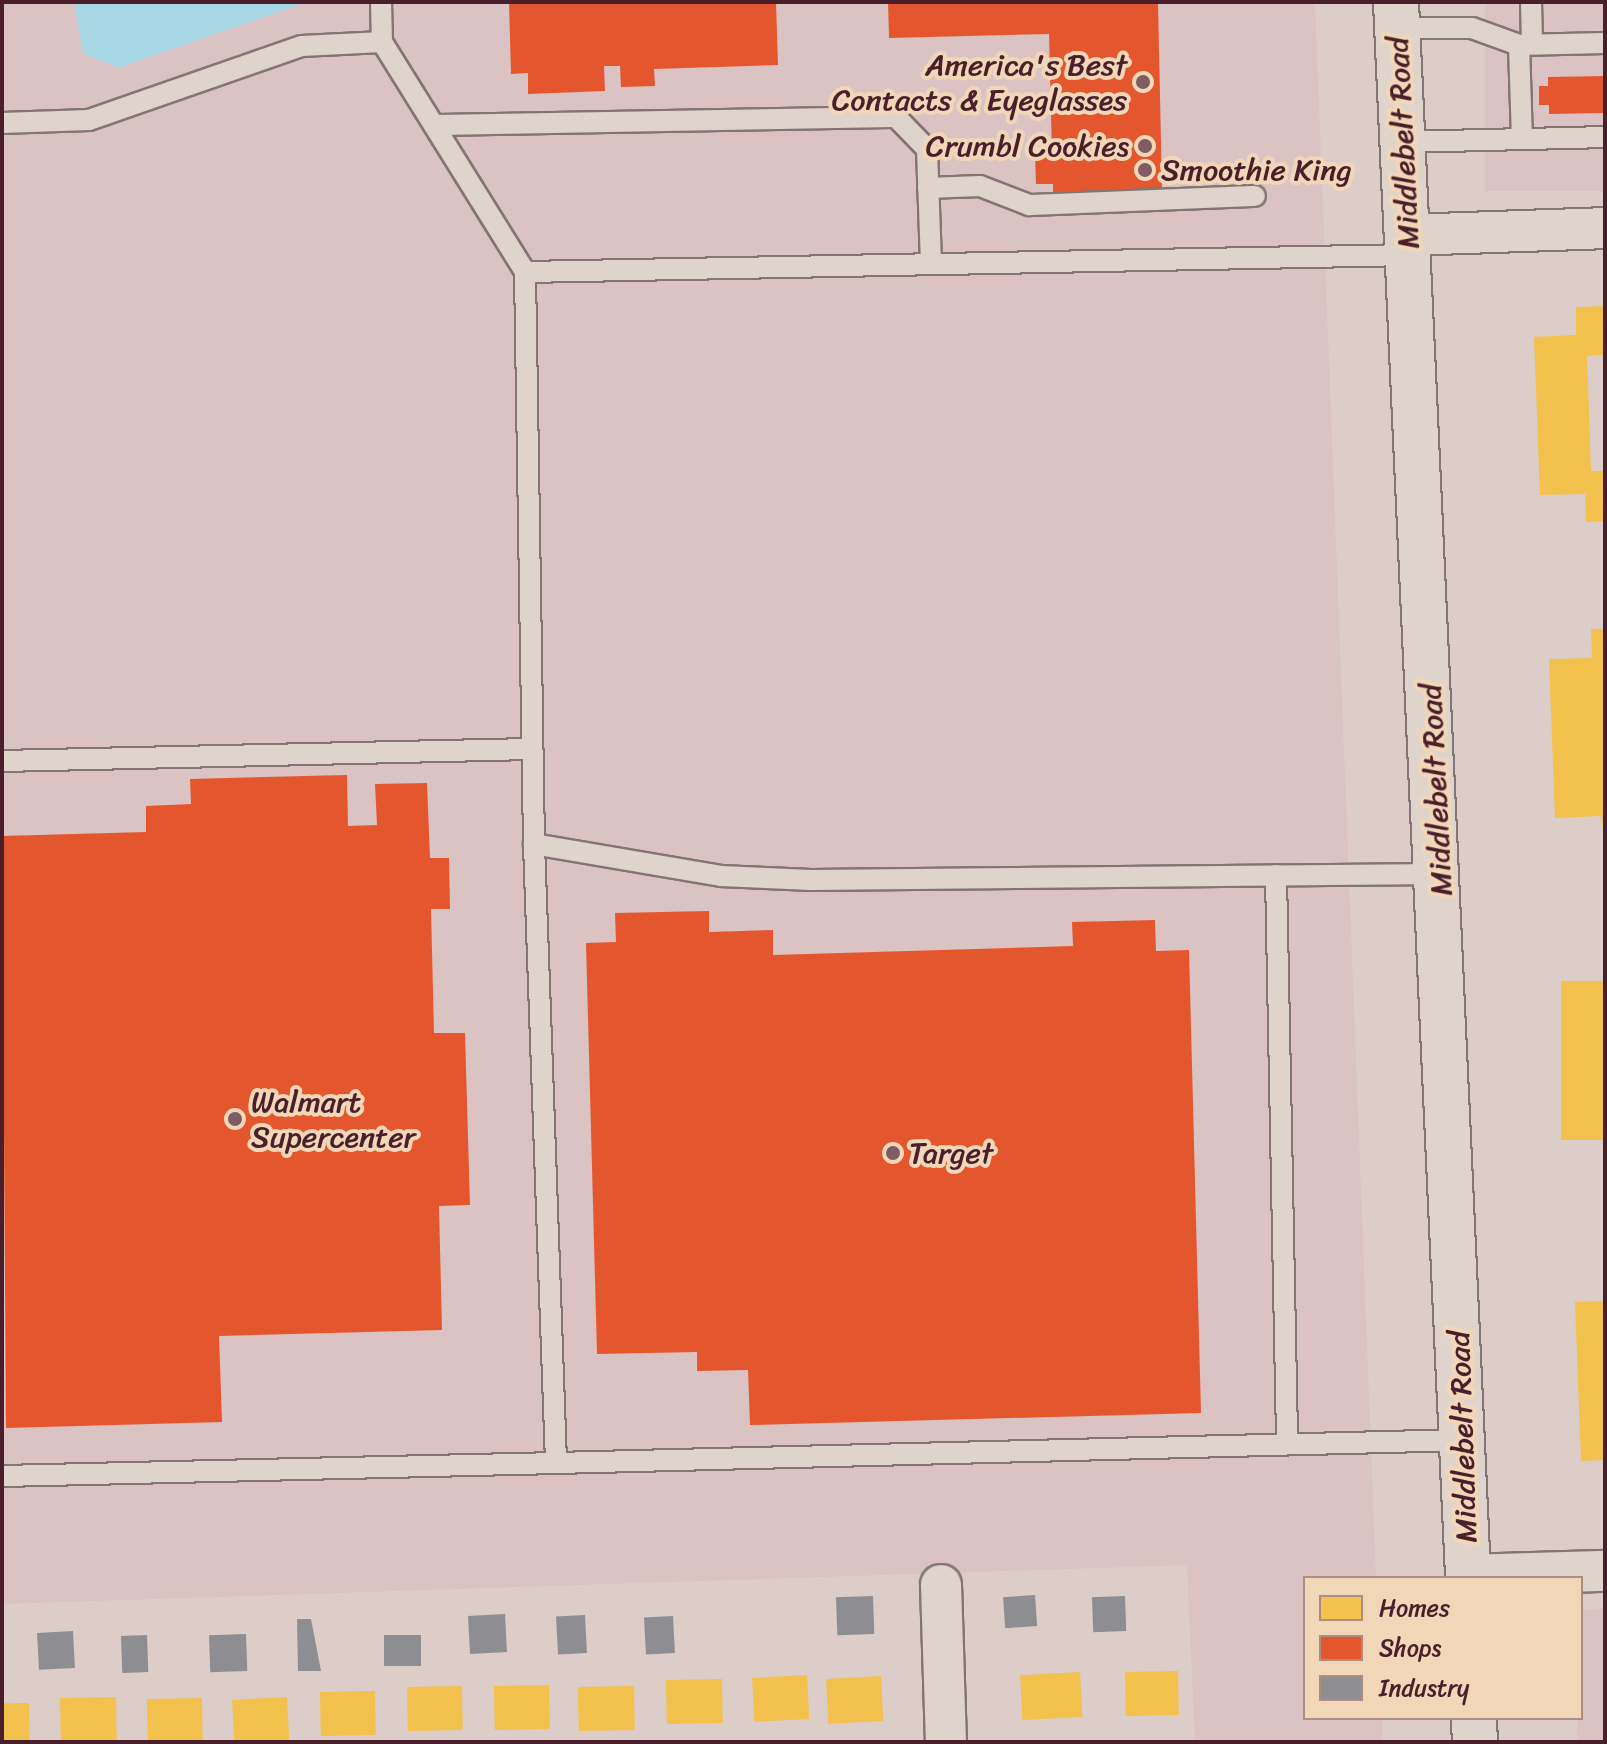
<!DOCTYPE html>
<html>
<head>
<meta charset="utf-8">
<style>
  body { margin:0 }
  #map { position:relative; width:1607px; height:1744px; overflow:hidden; background:#ddcdc8; font-family:Sriracha,sans-serif }
  div>[style] { position:absolute }
  .built>* { inset:0; background:#dbc2c3; transform-origin:0 0 }
  .water>* { inset:0; background:#a7d7e5 }
  .homes>* { inset:0; background:#f2c14e; transform-origin:0 0 }
  .shops>* { inset:0; background:#e4572e }
  .industry>* { inset:0; background:#8d8d92; transform-origin:0 0 }
  .roads { filter:drop-shadow(2px 0 #847575) drop-shadow(-2px 0 #847575) drop-shadow(0 2px #847575) drop-shadow(0 -2px #847575) }
  .service>* { height:20px; margin:-10px; padding:0 10px; transform-origin:10px; border-radius:10px; background:#ded4cb }
  .minor>* { height:40px; margin:-20px; padding:0 20px; transform-origin:20px; border-radius:20px; background:#ded4cb }
  .secondary>* { height:44px; margin:-22px; padding:0 22px; transform-origin:22px; border-radius:22px; background:#ded4cb }
  .dots>* { width:22px; height:22px; translate:-50% -50%; box-sizing:border-box; border:4px solid #f1d7b8; border-radius:50% }
  span { translate:-50% -50%; white-space:nowrap; text-align:center; line-height:1.15; -webkit-text-stroke:8px #f1d7b8; paint-order:stroke }
  .poi-label { font-size:30px; color:#4a1f2b }
  .right { translate:-100% -50%; text-align:right }
  .left { translate:0 -50%; text-align:left }
  .street-label { font-size:30px; color:#4a1f2b }
  .frame { position:absolute; inset:0; border:4px solid #4a1f2b; pointer-events:none }
  .legend { position:absolute; left:1303px; top:1576px; width:280px; height:144px; box-sizing:border-box; background:#f1d7b8; border:2px solid #ae8d80; margin:0; padding:10px 14px; list-style:none; font-size:24px; color:#4a1f2b }
  .legend li { display:flex; align-items:center; gap:16px; height:40px }
  .legend b { width:40px; border:2px solid #ae8d80 }
</style>
</head>
<body>
<div id="map">
  <div class="built">
    <i style="clip-path:polygon(2px 2px,1315px 2px,1376px 1578px,1305px 1578px,1305px 1718px,1382px 1718px,1383px 1742px,1195px 1742px,1187px 1565px,2px 1604px)"></i>
    <i style="left:1485px;top:2px;width:120px;height:189px"></i>
    <i style="clip-path:polygon(1605px 1609px,1605px 1742px,1577px 1742px,1581px 1610px)"></i>
  </div>
  <div class="water">
    <i style="clip-path:polygon(74px 2px,307px 2px,118px 68px,83px 53px)"></i>
  </div>
  <div class="homes">
    <i style="clip-path:polygon(1605px 306px,1605px 355px,1587px 356px,1591px 471px,1605px 471px,1605px 521px,1586px 522px,1585px 494px,1540px 495px,1534px 337px,1576px 335px,1576px 307px)"></i>
    <i style="clip-path:polygon(1591px 629px,1605px 629px,1605px 844px,1601px 816px,1555px 818px,1549px 659px,1592px 658px)"></i>
    <i style="left:1605px;top:981px;width:159px;height:44px;rotate:90deg"></i>
    <i style="clip-path:polygon(1605px 1301px,1605px 1460px,1581px 1461px,1575px 1302px)"></i>
    <i style="left:1178px;top:1671px;width:44px;height:53px;rotate:89deg"></i>
    <i style="left:1080px;top:1672px;width:45px;height:60px;rotate:87deg"></i>
    <i style="left:807px;top:1675px;width:44px;height:55px;rotate:87deg"></i>
    <i style="left:881px;top:1676px;width:45px;height:55px;rotate:87deg"></i>
    <i style="left:722px;top:1679px;width:44px;height:56px;rotate:89deg"></i>
    <i style="left:549px;top:1685px;width:44px;height:55px;rotate:89deg"></i>
    <i style="left:462px;top:1686px;width:44px;height:55px;rotate:89deg"></i>
    <i style="left:634px;top:1686px;width:44px;height:56px;rotate:89deg"></i>
    <i style="left:375px;top:1691px;width:44px;height:55px;rotate:89deg"></i>
    <i style="left:116px;top:1697px;width:44px;height:56px;rotate:89deg"></i>
    <i style="left:287px;top:1697px;width:44px;height:55px;rotate:87deg"></i>
    <i style="left:202px;top:1698px;width:44px;height:55px;rotate:89deg"></i>
    <i style="left:29px;top:1703px;width:39px;height:27px;rotate:89deg"></i>
  </div>
  <div class="shops">
    <i style="clip-path:polygon(509px 2px,776px 2px,778px 65px,654px 69px,655px 86px,621px 87px,620px 66px,604px 66px,605px 91px,528px 94px,528px 73px,511px 74px)"></i>
    <i style="clip-path:polygon(888px 2px,1158px 2px,1162px 190px,1053px 193px,1053px 184px,1036px 184px,1035px 154px,1052px 154px,1049px 34px,889px 38px)"></i>
    <i style="clip-path:polygon(1605px 76px,1605px 113px,1549px 114px,1549px 105px,1539px 105px,1539px 86px,1548px 86px,1548px 77px)"></i>
    <i style="clip-path:polygon(347px 775px,348px 826px,377px 825px,375px 784px,427px 783px,430px 858px,449px 858px,450px 909px,431px 909px,434px 1033px,465px 1033px,470px 1205px,439px 1206px,442px 1330px,219px 1336px,222px 1422px,6px 1428px,2px 836px,146px 832px,146px 806px,191px 804px,190px 779px)"></i>
    <i style="clip-path:polygon(709px 911px,709px 932px,773px 930px,773px 955px,1073px 946px,1072px 922px,1155px 920px,1156px 951px,1189px 950px,1201px 1413px,750px 1425px,748px 1370px,697px 1371px,697px 1352px,597px 1354px,586px 943px,616px 942px,615px 913px)"></i>
  </div>
  <div class="industry">
    <i style="left:1035px;top:1595px;width:31px;height:32px;rotate:86deg"></i>
    <i style="left:873px;top:1596px;width:38px;height:37px;rotate:88deg"></i>
    <i style="left:1125px;top:1596px;width:35px;height:33px;rotate:88deg"></i>
    <i style="left:505px;top:1614px;width:38px;height:37px;rotate:87deg"></i>
    <i style="left:585px;top:1615px;width:38px;height:29px;rotate:87deg"></i>
    <i style="left:673px;top:1616px;width:37px;height:29px;rotate:87deg"></i>
    <i style="clip-path:polygon(297px 1619px,311px 1619px,321px 1671px,298px 1671px)"></i>
    <i style="left:73px;top:1631px;width:37px;height:36px;rotate:87deg"></i>
    <i style="left:246px;top:1634px;width:37px;height:37px;rotate:88deg"></i>
    <i style="left:147px;top:1635px;width:37px;height:26px;rotate:88deg"></i>
    <i style="left:421px;top:1635px;width:31px;height:37px;rotate:90deg"></i>
  </div>
  <div class="roads">
    <div class="service">
      <i style="left:381px;top:2px;width:40px;rotate:88.6deg"></i>
      <i style="left:382px;top:42px;width:271px;rotate:58.1deg"></i>
      <i style="left:1531px;top:2px;width:42px;rotate:88.6deg"></i>
      <i style="left:1397px;top:28px;width:75px"></i>
      <i style="left:1472px;top:28px;width:50px;rotate:19.9deg"></i>
      <i style="left:1519px;top:45px;width:86px;rotate:-1.3deg"></i>
      <i style="left:1519px;top:45px;width:94px;rotate:88.2deg"></i>
      <i style="left:2px;top:123px;width:87px;rotate:-2deg"></i>
      <i style="left:89px;top:120px;width:225px;rotate:-19.2deg"></i>
      <i style="left:302px;top:46px;width:80px;rotate:-2.9deg"></i>
      <i style="left:434px;top:125px;width:462px;rotate:-1deg"></i>
      <i style="left:896px;top:117px;width:45px;rotate:45.9deg"></i>
      <i style="left:927px;top:149px;width:115px;rotate:88deg"></i>
      <i style="left:1403px;top:142px;width:202px;rotate:-1.4deg"></i>
      <i style="left:928px;top:188px;width:52px;rotate:-2.2deg"></i>
      <i style="left:980px;top:186px;width:53px;rotate:21.2deg"></i>
      <i style="left:1029px;top:205px;width:226px;rotate:-2.3deg"></i>
      <i style="left:2px;top:761px;width:530px;rotate:-1.3deg"></i>
      <i style="left:534px;top:844px;width:572px;rotate:-90.9deg"></i>
      <i style="left:525px;top:272px;width:884px;rotate:-1.1deg"></i>
      <i style="left:1440px;top:874px;width:629px;rotate:179.45deg"></i>
      <i style="left:811px;top:880px;width:90px;rotate:-177.5deg"></i>
      <i style="left:721px;top:876px;width:190px;rotate:-170.3deg"></i>
      <i style="left:534px;top:844px;width:619px;rotate:87.96deg"></i>
      <i style="left:556px;top:1463px;width:907px;rotate:-1.45deg"></i>
      <i style="left:1276px;top:875px;width:565px;rotate:88.88deg"></i>
      <i style="left:2px;top:1476px;width:554px;rotate:-1.34deg"></i>
    </div>
    <div class="minor">
      <i style="left:1408px;top:235px;width:197px;rotate:-2deg"></i>
      <i style="left:1468px;top:1575px;width:137px;rotate:-1.7deg"></i>
      <i style="left:941px;top:1585px;width:157px;rotate:88.2deg"></i>
    </div>
    <div class="secondary">
      <i style="left:1396px;top:2px;width:1578px;rotate:87.38deg"></i>
      <i style="left:1474px;top:1718px;width:24px;rotate:88deg"></i>
    </div>
  </div>
  <div class="dots">
    <i style="left:1143px;top:82px;background:#7d5c62"></i>
    <i style="left:1145px;top:146px;background:#7d5c62"></i>
    <i style="left:1145px;top:170px;background:#7d5c62"></i>
    <i style="left:235px;top:1119px;background:#7d5c62"></i>
    <i style="left:893px;top:1153px;background:#7d5c62"></i>
  </div>
  <div class="poi-label">
    <span class="right" style="left:1127px;top:82px">America's Best<br>Contacts &amp; Eyeglasses</span>
    <span class="right" style="left:1129px;top:146px">Crumbl Cookies</span>
    <span class="left" style="left:1161px;top:170px">Smoothie King</span>
    <span class="left" style="left:251px;top:1119px">Walmart<br>Supercenter</span>
    <span class="left" style="left:909px;top:1153px">Target</span>
  </div>
  <div class="street-label">
    <span style="left:1403px;top:143px;rotate:-93deg">Middlebelt Road</span>
    <span style="left:1436px;top:790px;rotate:-93deg">Middlebelt Road</span>
    <span style="left:1463px;top:1437px;rotate:-92deg">Middlebelt Road</span>
  </div>
  <div class="frame"></div>
  <ul class="legend">
  <li><b style="height:22px;background:#f2c14e"></b>Homes</li>
  <li><b style="height:22px;background:#e4572e"></b>Shops</li>
  <li><b style="height:22px;background:#8d8d92"></b>Industry</li>
  </ul>
</div>
</body>
</html>
